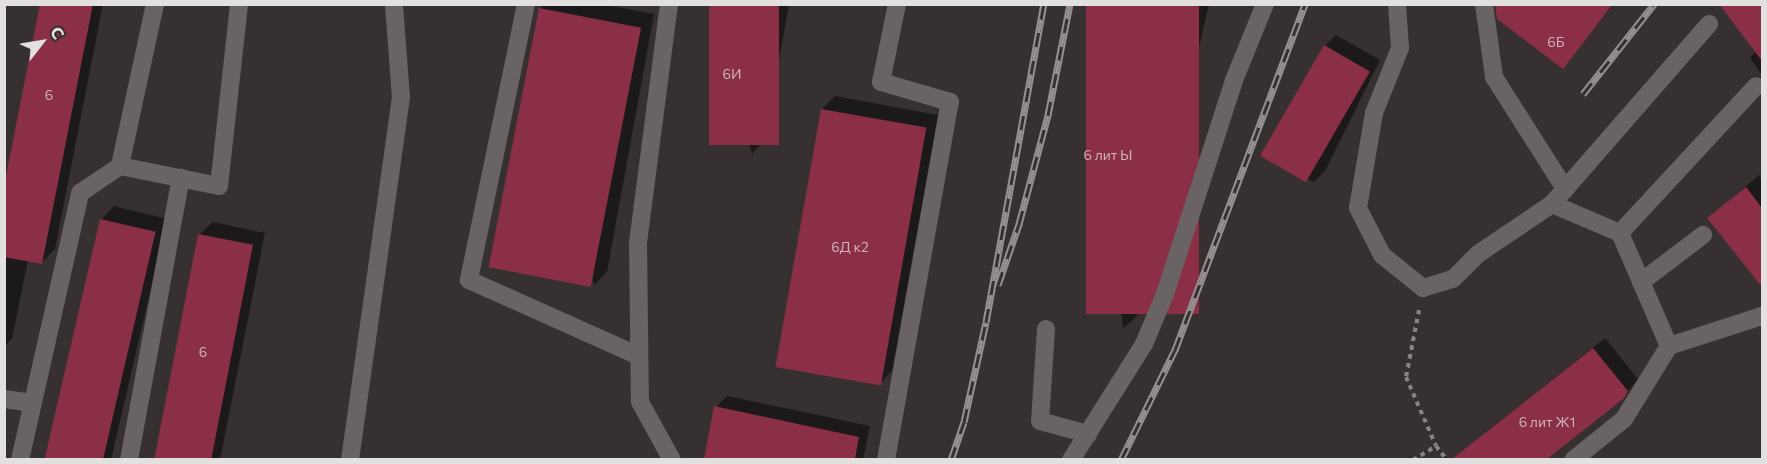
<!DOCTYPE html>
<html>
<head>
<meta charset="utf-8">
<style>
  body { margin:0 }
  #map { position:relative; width:1767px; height:464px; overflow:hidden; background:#363031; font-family:Commissioner,sans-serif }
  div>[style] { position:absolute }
  .shadow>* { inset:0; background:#0007 }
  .building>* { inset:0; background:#8a2f46; transform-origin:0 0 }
  .path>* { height:4px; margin-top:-2px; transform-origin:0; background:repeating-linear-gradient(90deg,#888484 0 4.5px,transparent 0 9px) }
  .minor>* { height:18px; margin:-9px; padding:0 9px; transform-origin:9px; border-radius:9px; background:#696364 }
  .rail>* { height:7px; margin-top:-3.5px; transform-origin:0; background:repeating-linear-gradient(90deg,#363031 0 14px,#959192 0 28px); box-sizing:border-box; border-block:2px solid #959192 }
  span { translate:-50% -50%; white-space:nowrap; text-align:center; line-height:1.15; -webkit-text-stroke:6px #363031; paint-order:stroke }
  .number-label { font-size:14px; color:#cdb4ba }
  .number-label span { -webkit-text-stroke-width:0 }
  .frame { position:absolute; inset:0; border:6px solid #e3e0e0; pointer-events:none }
  .north { position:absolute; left:12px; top:12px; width:60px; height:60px; -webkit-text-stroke:4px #363031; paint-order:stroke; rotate:59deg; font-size:16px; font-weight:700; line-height:24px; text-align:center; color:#e3e0e0 }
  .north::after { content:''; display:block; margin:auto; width:21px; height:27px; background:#e3e0e0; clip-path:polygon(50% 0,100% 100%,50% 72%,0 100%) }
</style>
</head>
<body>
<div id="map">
  <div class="shadow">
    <i style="clip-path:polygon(42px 4px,103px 4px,55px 249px,42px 262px,28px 260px,12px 339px,4px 347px,4px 194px)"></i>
    <i style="clip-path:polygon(544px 4px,601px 4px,654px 14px,607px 272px,594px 285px,540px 9px)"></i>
    <i style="clip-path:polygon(711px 4px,789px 4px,765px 140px,752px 154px)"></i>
    <i style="clip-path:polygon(1088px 4px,1209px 4px,1137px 316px,1123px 329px)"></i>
    <i style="clip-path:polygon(1502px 4px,1614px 4px,1563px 67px)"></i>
    <i style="clip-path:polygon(1721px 4px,1762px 4px,1762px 75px,1750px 58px,1756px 51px)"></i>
    <i style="clip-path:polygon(1336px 35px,1380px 60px,1325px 171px,1314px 182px,1268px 159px,1325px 46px)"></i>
    <i style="clip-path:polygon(835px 96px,938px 115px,892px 371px,879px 384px,822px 109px)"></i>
    <i style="clip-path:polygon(1759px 175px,1762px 179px,1762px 285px,1709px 218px)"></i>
    <i style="clip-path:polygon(114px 206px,167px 219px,111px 460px,46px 460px,101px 220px)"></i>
    <i style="clip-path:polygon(213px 222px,265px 233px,220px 460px,155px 460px,199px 235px)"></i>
    <i style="clip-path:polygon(1605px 338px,1638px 379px,1622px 398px,1544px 460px,1472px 460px,1465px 451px,1476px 440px)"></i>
    <i style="clip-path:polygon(727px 396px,870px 426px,863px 460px,705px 460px,716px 407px)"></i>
  </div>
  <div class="building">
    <i style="clip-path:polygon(40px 4px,93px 4px,42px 264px,4px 257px,4px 186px)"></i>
    <i style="left:709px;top:4px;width:70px;height:141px"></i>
    <i style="left:1086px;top:4px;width:113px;height:310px"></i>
    <i style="clip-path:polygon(1495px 4px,1613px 4px,1563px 69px,1497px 19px)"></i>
    <i style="clip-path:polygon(1719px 4px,1762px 4px,1762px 61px)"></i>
    <i style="left:539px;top:8px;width:104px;height:264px;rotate:11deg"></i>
    <i style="left:1324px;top:45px;width:53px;height:128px;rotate:30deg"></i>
    <i style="left:821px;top:109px;width:107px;height:262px;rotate:10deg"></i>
    <i style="clip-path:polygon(1746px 187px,1762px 208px,1762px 287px,1707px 218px)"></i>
    <i style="left:100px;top:219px;width:57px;height:246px;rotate:13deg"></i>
    <i style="left:198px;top:234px;width:56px;height:229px;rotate:11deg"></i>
    <i style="clip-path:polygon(1593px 348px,1628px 391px,1623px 399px,1547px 459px,1452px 459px)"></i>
    <i style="clip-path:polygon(714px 406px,859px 437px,855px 459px,704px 459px)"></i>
  </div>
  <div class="path">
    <i style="left:1419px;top:310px;width:68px;rotate:101deg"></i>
    <i style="left:1406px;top:377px;width:75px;rotate:66.5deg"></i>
    <i style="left:1436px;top:446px;width:18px;rotate:52deg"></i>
    <i style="left:1413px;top:460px;width:27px;rotate:-31deg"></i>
  </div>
  <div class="minor">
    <i style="left:155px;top:4px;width:166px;rotate:102.2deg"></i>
    <i style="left:120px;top:166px;width:101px;rotate:11.4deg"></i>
    <i style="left:219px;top:186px;width:183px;rotate:-83.7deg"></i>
    <i style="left:526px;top:4px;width:282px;rotate:101.7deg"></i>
    <i style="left:469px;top:280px;width:186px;rotate:24.1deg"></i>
    <i style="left:669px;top:4px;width:242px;rotate:97.4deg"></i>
    <i style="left:638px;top:244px;width:158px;rotate:89.3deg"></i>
    <i style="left:640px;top:402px;width:66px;rotate:61.1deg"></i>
    <i style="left:1397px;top:4px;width:44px;rotate:86.1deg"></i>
    <i style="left:1400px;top:48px;width:70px;rotate:111.8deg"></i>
    <i style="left:1374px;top:113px;width:96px;rotate:99.6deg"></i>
    <i style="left:1358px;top:208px;width:53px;rotate:62.9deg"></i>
    <i style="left:1382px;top:255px;width:53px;rotate:38.8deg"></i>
    <i style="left:1423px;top:288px;width:31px;rotate:-17deg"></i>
    <i style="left:1453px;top:279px;width:35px;rotate:-45deg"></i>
    <i style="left:1478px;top:254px;width:89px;rotate:-34deg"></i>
    <i style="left:1552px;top:204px;width:74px;rotate:23.1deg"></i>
    <i style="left:1620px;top:233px;width:123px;rotate:66.6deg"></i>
    <i style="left:1669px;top:346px;width:86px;rotate:121.7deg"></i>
    <i style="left:1624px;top:419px;width:65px;rotate:141.2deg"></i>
    <i style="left:1484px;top:4px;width:74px;rotate:82.2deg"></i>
    <i style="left:1494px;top:77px;width:133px;rotate:57.6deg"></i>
    <i style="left:1552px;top:204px;width:239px;rotate:-48.9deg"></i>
    <i style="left:1620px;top:233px;width:200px;rotate:-47.2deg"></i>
    <i style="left:1641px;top:282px;width:78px;rotate:-37.2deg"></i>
    <i style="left:1046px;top:329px;width:92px;rotate:93.7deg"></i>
    <i style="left:1040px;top:421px;width:50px;rotate:15.2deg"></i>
    <i style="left:1669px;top:346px;width:98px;rotate:-17.9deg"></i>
    <i style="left:4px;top:399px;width:29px;rotate:8deg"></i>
    <i style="left:20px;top:460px;width:274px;rotate:-77.3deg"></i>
    <i style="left:80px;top:193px;width:48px;rotate:-34deg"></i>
    <i style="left:129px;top:460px;width:287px;rotate:-79.6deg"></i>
    <i style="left:350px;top:460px;width:366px;rotate:-82deg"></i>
    <i style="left:401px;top:98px;width:94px;rotate:-94.3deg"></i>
    <i style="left:886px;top:460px;width:364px;rotate:-79.9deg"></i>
    <i style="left:950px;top:102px;width:72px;rotate:-163.8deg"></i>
    <i style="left:881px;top:82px;width:80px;rotate:-78.4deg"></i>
    <i style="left:1071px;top:460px;width:137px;rotate:-57.8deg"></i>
    <i style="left:1144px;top:344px;width:54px;rotate:-67.2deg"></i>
    <i style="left:1165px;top:294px;width:225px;rotate:-72.1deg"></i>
    <i style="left:1234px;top:80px;width:82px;rotate:-67.8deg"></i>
  </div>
  <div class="rail">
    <i style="left:1583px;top:94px;width:115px;rotate:-51.7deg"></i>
    <i style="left:998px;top:285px;width:65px;rotate:-71deg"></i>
    <i style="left:1019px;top:224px;width:113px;rotate:-75.1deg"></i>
    <i style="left:1048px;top:115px;width:113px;rotate:-78.8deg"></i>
    <i style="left:951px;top:460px;width:40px;rotate:-71.1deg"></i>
    <i style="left:964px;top:422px;width:102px;rotate:-77.6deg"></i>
    <i style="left:986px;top:322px;width:323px;rotate:-79.7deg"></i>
    <i style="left:1121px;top:460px;width:123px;rotate:-63.9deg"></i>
    <i style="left:1175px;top:350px;width:370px;rotate:-69.4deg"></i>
  </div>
  <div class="number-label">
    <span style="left:1556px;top:42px">6Б</span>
    <span style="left:732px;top:74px">6И</span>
    <span style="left:49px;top:95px">6</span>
    <span style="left:1108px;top:155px">6 лит Ы</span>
    <span style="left:850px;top:247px">6Д к2</span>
    <span style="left:203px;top:352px">6</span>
    <span style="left:1547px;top:422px">6 лит Ж1</span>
  </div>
  <div class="frame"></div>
  <div class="north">С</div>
</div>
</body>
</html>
